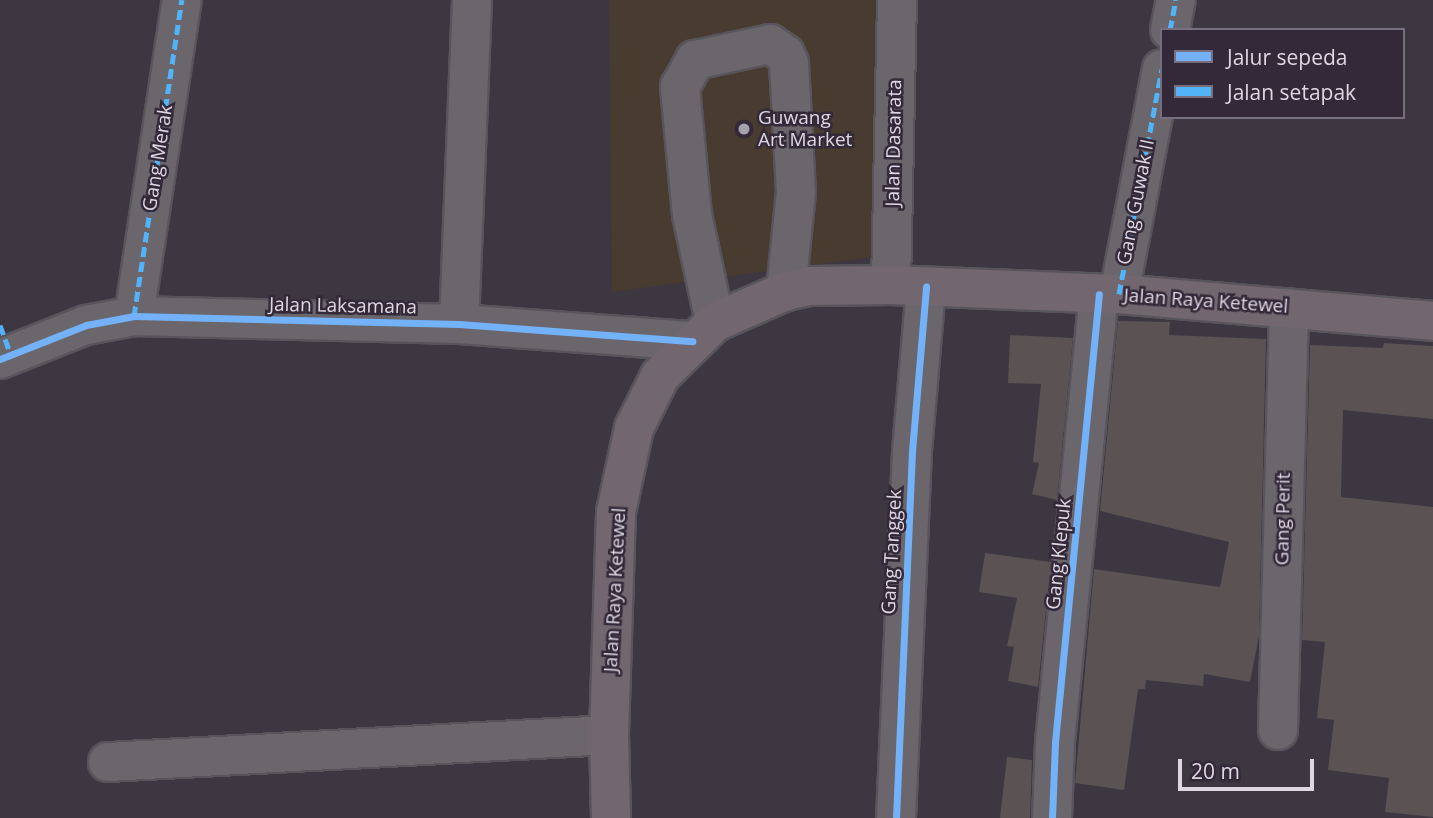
<!DOCTYPE html>
<html>
<head>
<meta charset="utf-8">
<style>
  body { margin:0 }
  #map { position:relative; width:1433px; height:818px; overflow:hidden; background:#3c3740; font-family:"Open Sans",sans-serif }
  div>[style] { position:absolute }
  .commercial>* { inset:0; background:#483c30 }
  .building>* { inset:0; background:#5a5253 }
  .roads { filter:drop-shadow(2px 0 #58545c) drop-shadow(-2px 0 #58545c) drop-shadow(0 2px #58545c) drop-shadow(0 -2px #58545c) }
  .minor>* { height:38px; margin:-19px; padding:0 19px; transform-origin:19px; border-radius:19px; background:#6a666c }
  .major>* { height:38px; margin:-19px; padding:0 19px; transform-origin:19px; border-radius:19px; background:#72676f }
  .quiet>* { height:5px; margin-top:-2.5px; transform-origin:0; background:repeating-linear-gradient(90deg,#52b3f8 0 10px,transparent 0 15px) }
  .cycleway>* { height:7px; margin:-3.5px; padding:0 3.5px; transform-origin:3.5px; border-radius:3.5px; background:#73b2f8 }
  .dots>* { width:19px; height:19px; translate:-50% -50%; box-sizing:border-box; border:4px solid #332939; border-radius:50% }
  span { translate:-50% -50%; white-space:nowrap; text-align:center; line-height:1.15; -webkit-text-stroke:5px #332939; paint-order:stroke }
  .poi-label { font-size:19px; color:#ded8e3 }
  .left { translate:0 -50%; text-align:left }
  .street-label { font-size:19px; color:#ded8e3 }
  .legend { position:absolute; left:1160px; top:28px; width:245px; height:91px; box-sizing:border-box; background:#332939; border:2px solid #776f7d; margin:0; padding:9px 12px; list-style:none; font-size:21px; color:#ded8e3 }
  .legend li { display:flex; align-items:center; gap:14px; height:35px }
  .legend b { width:35px; border:2px solid #776f7d }
  .scale { position:absolute; left:1178px; top:759px; width:136px; height:32px; box-sizing:border-box; border:4px solid #ded8e3; border-top:0; padding-left:9px; font-size:21px; line-height:24px; white-space:nowrap; color:#ded8e3; -webkit-text-stroke:5px #332939; paint-order:stroke }
</style>
</head>
<body>
<div id="map">
  <div class="commercial">
    <i style="clip-path:polygon(609px 0,885px 0,872px 257px,612px 292px)"></i>
  </div>
  <div class="building">
    <i style="clip-path:polygon(1118px 321px,1170px 322px,1169px 335px,1266px 339px,1259px 636px,1250px 682px,1204px 674px,1203px 686px,1146px 680px,1145px 689px,1138px 689px,1124px 790px,1075px 783px,1094px 569px,1220px 587px,1229px 542px,1100px 511px)"></i>
    <i style="clip-path:polygon(1010px 335px,1073px 338px,1057px 500px,1032px 494px,1039px 463px,1033px 462px,1041px 384px,1008px 383px)"></i>
    <i style="clip-path:polygon(1384px 343px,1433px 346px,1433px 419px,1343px 410px,1341px 497px,1433px 507px,1433px 817px,1385px 812px,1389px 778px,1328px 770px,1334px 720px,1317px 718px,1325px 642px,1302px 640px,1310px 345px,1383px 348px)"></i>
    <i style="clip-path:polygon(985px 553px,1051px 562px,1038px 687px,1008px 681px,1014px 647px,1007px 646px,1017px 598px,979px 592px)"></i>
    <i style="clip-path:polygon(1007px 757px,1032px 760px,1030px 818px,1000px 818px)"></i>
  </div>
  <div class="roads">
    <div class="minor">
      <i style="left:1170px;top:30px;width:31px;rotate:-79deg"></i>
      <i style="left:891px;top:285px;width:285px;rotate:-88.8deg"></i>
      <i style="left:1119px;top:294px;width:229px;rotate:-79.2deg"></i>
      <i style="left:134px;top:316px;width:320px;rotate:-81.4deg"></i>
      <i style="left:715px;top:322px;width:109px;rotate:-102.1deg"></i>
      <i style="left:692px;top:215px;width:129px;rotate:-95.4deg"></i>
      <i style="left:680px;top:87px;width:31px;rotate:-61deg"></i>
      <i style="left:695px;top:60px;width:77px;rotate:-12deg"></i>
      <i style="left:770px;top:44px;width:18px;rotate:34deg"></i>
      <i style="left:785px;top:54px;width:10px;rotate:66deg"></i>
      <i style="left:789px;top:63px;width:129px;rotate:86.9deg"></i>
      <i style="left:796px;top:192px;width:100px;rotate:95.8deg"></i>
      <i style="left:459px;top:324px;width:324px;rotate:-87.7deg"></i>
      <i style="left:0;top:359px;width:92px;rotate:-21.6deg"></i>
      <i style="left:86px;top:325px;width:49px;rotate:-10.6deg"></i>
      <i style="left:134px;top:316px;width:325px;rotate:1.4deg"></i>
      <i style="left:459px;top:324px;width:234px;rotate:4.2deg"></i>
      <i style="left:1278px;top:730px;width:422px;rotate:-88.5deg"></i>
      <i style="left:108px;top:762px;width:502px;rotate:-3.08deg"></i>
      <i style="left:896px;top:818px;width:367px;rotate:-87.5deg"></i>
      <i style="left:912px;top:451px;width:165px;rotate:-85.1deg"></i>
      <i style="left:1052px;top:818px;width:76px;rotate:-87.7deg"></i>
      <i style="left:1055px;top:742px;width:450px;rotate:-84.4deg"></i>
    </div>
    <div class="major">
      <i style="left:611px;top:818px;width:83px;rotate:-91.4deg"></i>
      <i style="left:609px;top:735px;width:223px;rotate:-88.2deg"></i>
      <i style="left:616px;top:512px;width:86px;rotate:-77.9deg"></i>
      <i style="left:634px;top:428px;width:58px;rotate:-63.4deg"></i>
      <i style="left:660px;top:376px;width:77px;rotate:-44.5deg"></i>
      <i style="left:715px;top:322px;width:77px;rotate:-23.6deg"></i>
      <i style="left:786px;top:291px;width:24px;rotate:-12deg"></i>
      <i style="left:809px;top:286px;width:82px;rotate:-0.7deg"></i>
      <i style="left:891px;top:285px;width:228px;rotate:2.3deg"></i>
      <i style="left:1119px;top:294px;width:315px;rotate:4.9deg"></i>
    </div>
  </div>
  <div class="quiet">
    <i style="left:1170px;top:30px;width:31px;rotate:-79deg"></i>
    <i style="left:1119px;top:294px;width:229px;rotate:-79.2deg"></i>
    <i style="left:134px;top:316px;width:320px;rotate:-81.4deg"></i>
    <i style="left:0;top:325px;width:29px;rotate:70deg"></i>
  </div>
  <div class="cycleway">
    <i style="left:0;top:359px;width:92px;rotate:-21.6deg"></i>
    <i style="left:86px;top:325px;width:49px;rotate:-10.6deg"></i>
    <i style="left:134px;top:316px;width:325px;rotate:1.4deg"></i>
    <i style="left:459px;top:324px;width:234px;rotate:4.2deg"></i>
    <i style="left:896px;top:818px;width:367px;rotate:-87.5deg"></i>
    <i style="left:912px;top:451px;width:165px;rotate:-85.1deg"></i>
    <i style="left:1052px;top:818px;width:76px;rotate:-87.7deg"></i>
    <i style="left:1055px;top:742px;width:450px;rotate:-84.4deg"></i>
  </div>
  <div class="dots">
    <i style="left:744px;top:129px;background:#a5a0aa"></i>
  </div>
  <div class="poi-label">
    <span class="left" style="left:758px;top:129px">Guwang<br>Art Market</span>
  </div>
  <div class="street-label">
    <span style="left:894px;top:143px;rotate:-89deg">Jalan Dasarata</span>
    <span style="left:158px;top:158px;rotate:-81deg">Gang Merak</span>
    <span style="left:1136px;top:202px;rotate:-79deg">Gang Guwak II</span>
    <span style="left:1206px;top:301px;rotate:4deg">Jalan Raya Ketewel</span>
    <span style="left:343px;top:306px;rotate:1deg">Jalan Laksamana</span>
    <span style="left:1283px;top:519px;rotate:-89deg">Gang Perit</span>
    <span style="left:892px;top:552px;rotate:-87deg">Gang Tanggek</span>
    <span style="left:1059px;top:554px;rotate:-84deg">Gang Klepuk</span>
    <span style="left:615px;top:590px;rotate:-87deg">Jalan Raya Ketewel</span>
  </div>
  <ul class="legend">
  <li><b style="height:9px;background:#73b2f8"></b>Jalur sepeda</li>
  <li><b style="height:9px;background:#52b3f8"></b>Jalan setapak</li>
  </ul>
  <div class="scale">20 m</div>
</div>
</body>
</html>
